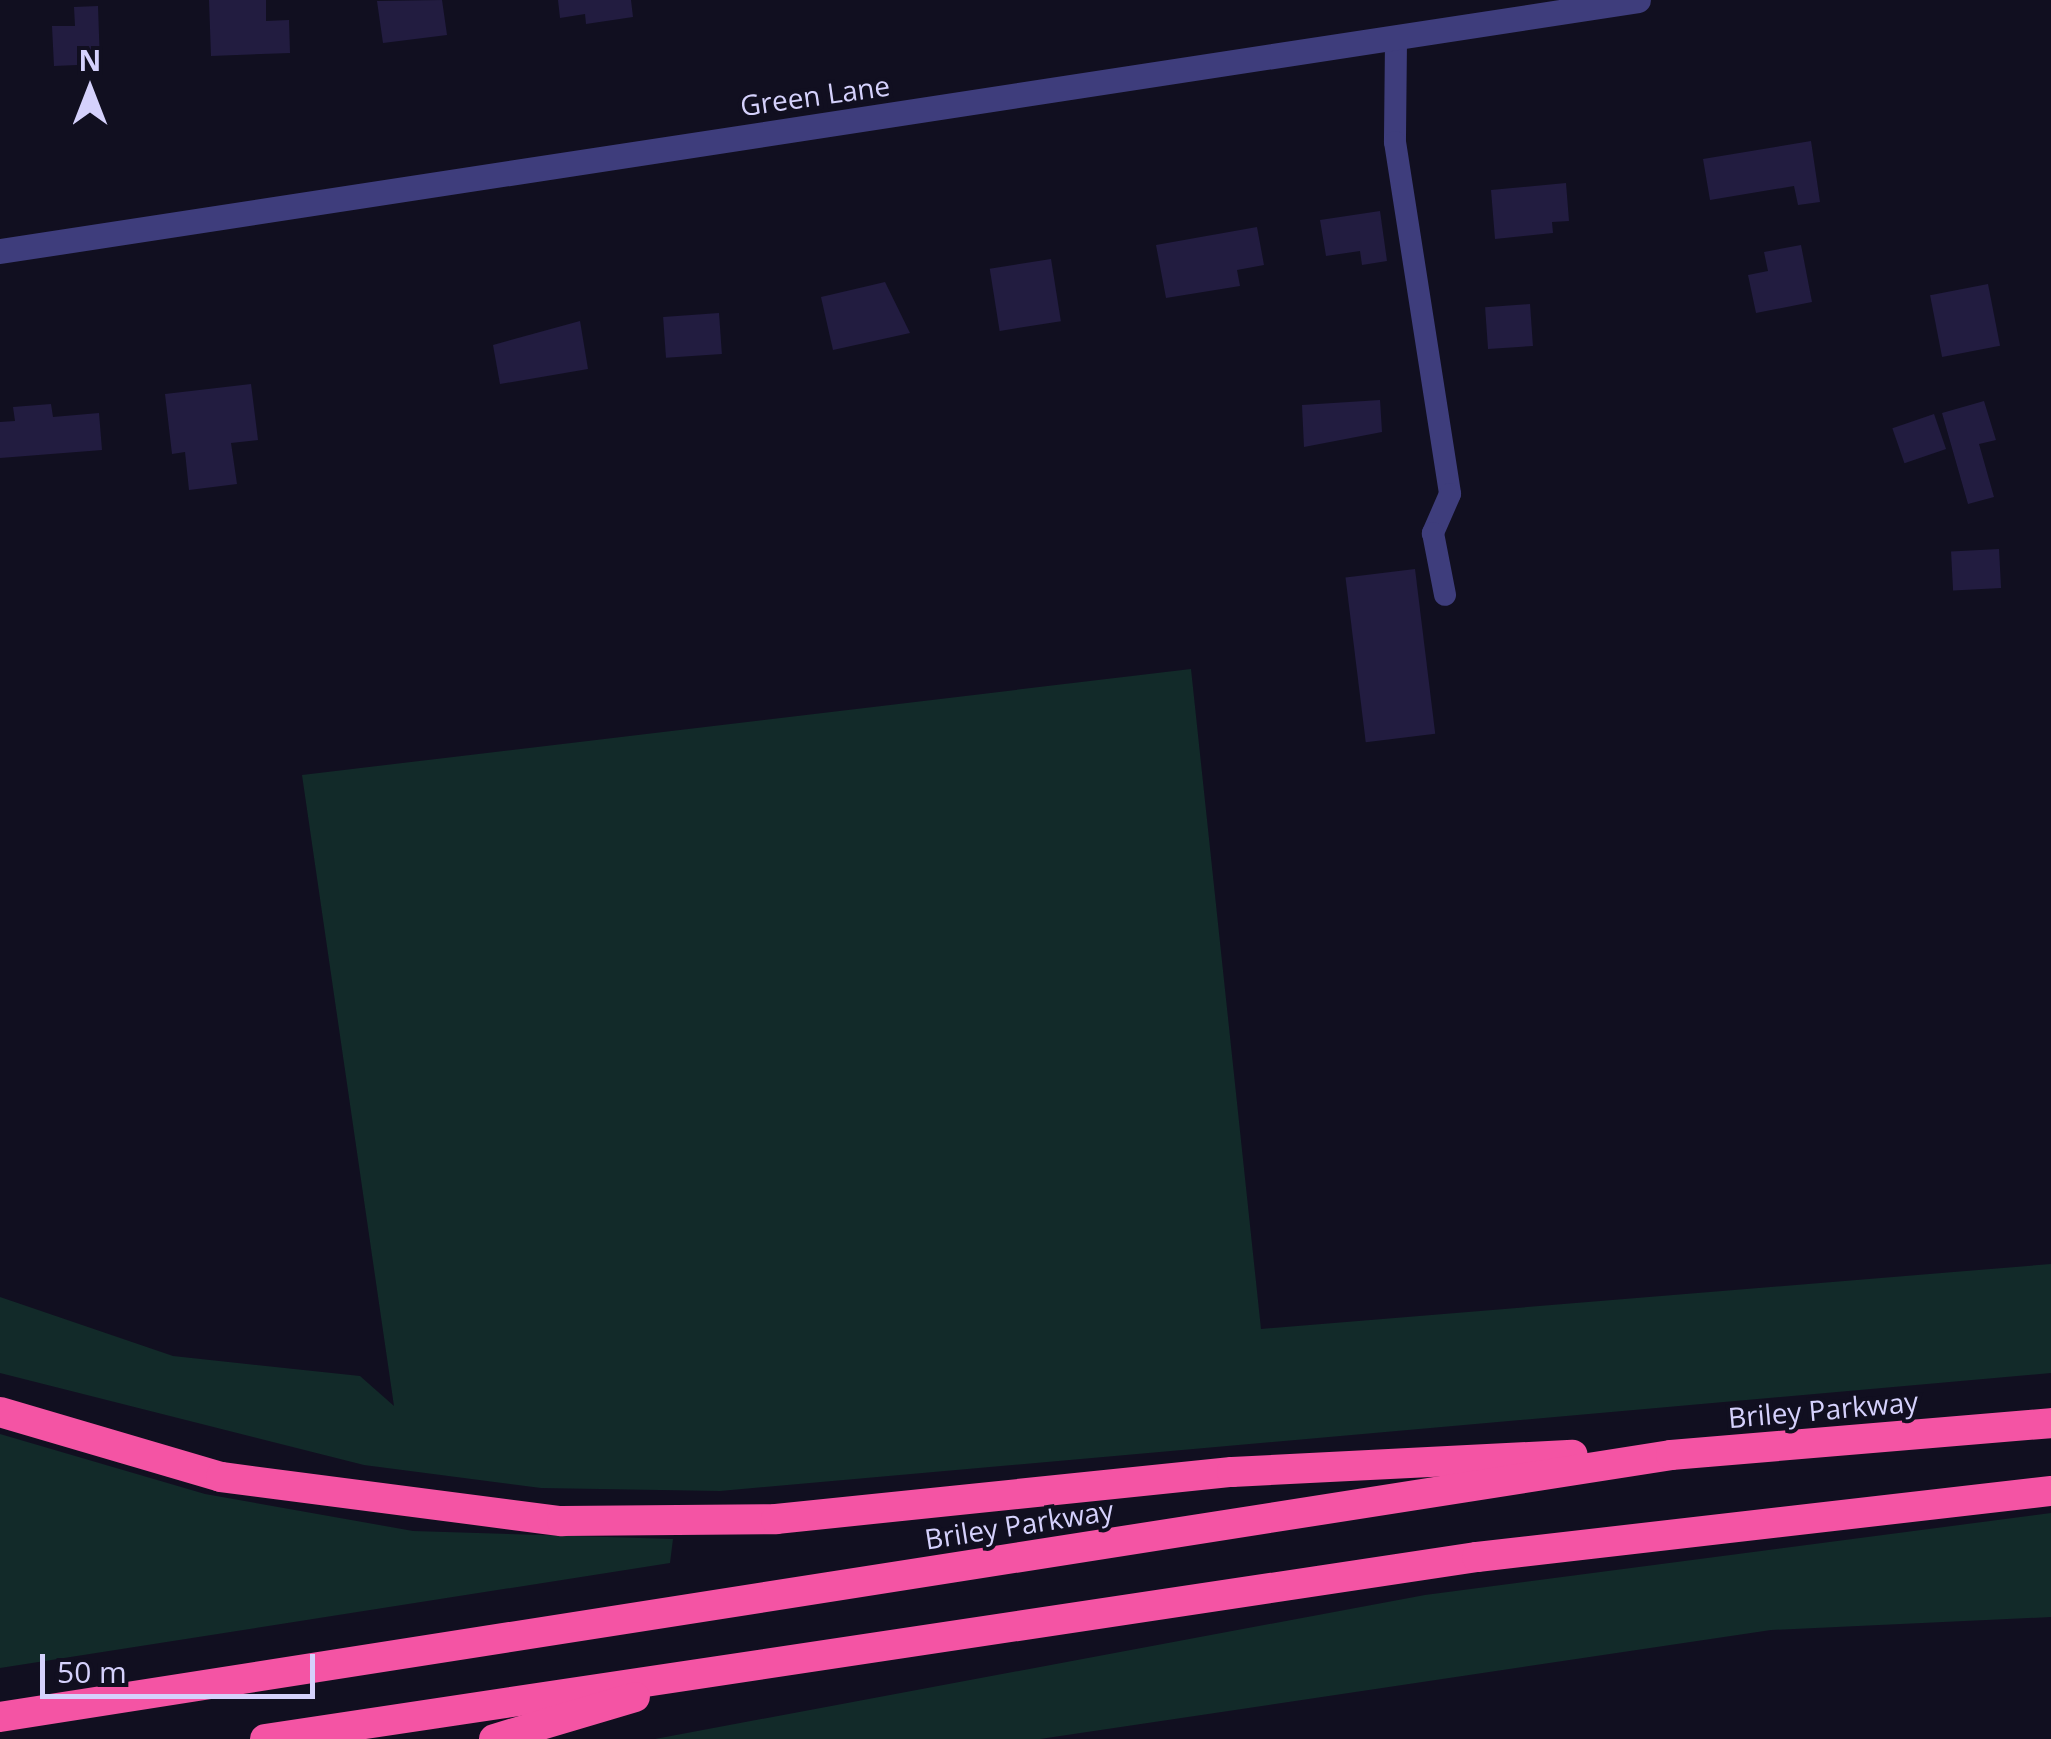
<!DOCTYPE html>
<html>
<head>
<meta charset="utf-8">
<style>
  body { margin:0 }
  #map { position:relative; width:2051px; height:1739px; overflow:hidden; background:#110f20; font-family:"Open Sans",sans-serif }
  div>[style] { position:absolute }
  .green>* { inset:0; background:#122a29 }
  .building>* { inset:0; background:#221c40; transform-origin:0 0 }
  .lane>* { height:22px; margin:-11px; padding:0 11px; transform-origin:11px; border-radius:11px; background:#3e3d7c }
  .street>* { height:25px; margin:-12.5px; padding:0 12.5px; transform-origin:12.5px; border-radius:12.5px; background:#3e3d7c }
  .highway>* { height:30px; margin:-15px; padding:0 15px; transform-origin:15px; border-radius:15px; background:#f454a4 }
  span { translate:-50% -50%; white-space:nowrap; text-align:center; line-height:1.15; -webkit-text-stroke:8px #110f20; paint-order:stroke }
  .street-label { font-size:28px; color:#d5d1fc }
  .north { position:absolute; left:40px; top:40px; width:100px; height:100px; -webkit-text-stroke:8px #110f20; paint-order:stroke; rotate:0deg; font-size:28px; font-weight:700; line-height:40px; text-align:center; color:#d5d1fc }
  .north::after { content:''; display:block; margin:auto; width:35px; height:45px; background:#d5d1fc; clip-path:polygon(50% 0,100% 100%,50% 72%,0 100%) }
  .scale { position:absolute; left:40px; top:1654px; width:275px; height:45px; box-sizing:border-box; border:5px solid #d5d1fc; border-top:0; padding-left:12px; font-size:30px; line-height:35px; white-space:nowrap; color:#d5d1fc; -webkit-text-stroke:8px #110f20; paint-order:stroke }
</style>
</head>
<body>
<div id="map">
  <div class="green">
    <i style="clip-path:polygon(1191px 669px,1261px 1329px,2051px 1264px,2051px 1373px,720px 1491px,541px 1488px,364px 1465px,0 1373px,0 1297px,173px 1356px,360px 1376px,394px 1406px,302px 775px)"></i>
    <i style="clip-path:polygon(0 1434px,205px 1494px,413px 1531px,673px 1539px,670px 1563px,0 1668px)"></i>
    <i style="clip-path:polygon(2051px 1513px,2051px 1617px,1771px 1630px,1040px 1739px,655px 1739px,1425px 1595px)"></i>
  </div>
  <div class="building">
    <i style="clip-path:polygon(209px 0,266px 0,266px 21px,289px 20px,290px 53px,211px 56px)"></i>
    <i style="clip-path:polygon(442px 0,447px 35px,383px 43px,377px 1px)"></i>
    <i style="clip-path:polygon(558px 0,631px 0,633px 17px,586px 24px,585px 14px,560px 18px)"></i>
    <i style="clip-path:polygon(98px 6px,100px 64px,54px 66px,52px 26px,75px 26px,74px 7px)"></i>
    <i style="clip-path:polygon(1811px 141px,1820px 202px,1798px 205px,1794px 186px,1710px 200px,1703px 159px)"></i>
    <i style="clip-path:polygon(1566px 183px,1569px 221px,1552px 222px,1553px 233px,1495px 239px,1491px 190px)"></i>
    <i style="clip-path:polygon(1380px 211px,1387px 261px,1362px 265px,1360px 251px,1326px 256px,1320px 220px)"></i>
    <i style="clip-path:polygon(1257px 227px,1264px 265px,1237px 270px,1240px 286px,1166px 298px,1156px 245px)"></i>
    <i style="clip-path:polygon(1801px 245px,1812px 302px,1756px 313px,1748px 275px,1768px 271px,1764px 252px)"></i>
    <i style="left:1051px;top:259px;width:63px;height:62px;rotate:81deg"></i>
    <i style="clip-path:polygon(885px 282px,910px 333px,833px 350px,821px 297px)"></i>
    <i style="left:1988px;top:284px;width:63px;height:59px;rotate:79deg"></i>
    <i style="left:1530px;top:304px;width:42px;height:45px;rotate:86deg"></i>
    <i style="left:719px;top:313px;width:41px;height:56px;rotate:86deg"></i>
    <i style="clip-path:polygon(580px 321px,588px 369px,500px 384px,493px 345px)"></i>
    <i style="clip-path:polygon(251px 384px,258px 440px,231px 443px,237px 484px,189px 490px,185px 452px,172px 454px,165px 394px)"></i>
    <i style="clip-path:polygon(1380px 400px,1382px 432px,1304px 447px,1302px 405px)"></i>
    <i style="clip-path:polygon(1984px 401px,1996px 440px,1979px 444px,1994px 497px,1968px 504px,1942px 413px)"></i>
    <i style="clip-path:polygon(51px 404px,53px 417px,99px 413px,102px 450px,0 458px,0 422px,15px 421px,13px 407px)"></i>
    <i style="left:1934px;top:414px;width:37px;height:44px;rotate:71deg"></i>
    <i style="left:1999px;top:549px;width:39px;height:48px;rotate:87deg"></i>
    <i style="left:1415px;top:569px;width:166px;height:70px;rotate:83deg"></i>
  </div>
  <div class="lane">
    <i style="left:1396px;top:41px;width:101px;rotate:90.6deg"></i>
    <i style="left:1395px;top:142px;width:356px;rotate:81.1deg"></i>
    <i style="left:1450px;top:494px;width:43px;rotate:113.6deg"></i>
    <i style="left:1433px;top:533px;width:63px;rotate:79deg"></i>
  </div>
  <div class="street">
    <i style="left:0;top:251px;width:1657px;rotate:-8.71deg"></i>
  </div>
  <div class="highway">
    <i style="left:0;top:1412px;width:230px;rotate:16.4deg"></i>
    <i style="left:221px;top:1477px;width:344px;rotate:7.4deg"></i>
    <i style="left:562px;top:1521px;width:214px;rotate:-0.5deg"></i>
    <i style="left:776px;top:1519px;width:458px;rotate:-5.9deg"></i>
    <i style="left:1232px;top:1472px;width:341px;rotate:-2.9deg"></i>
    <i style="left:0;top:1717px;width:1691px;rotate:-8.91deg"></i>
    <i style="left:1671px;top:1455px;width:381px;rotate:-4.8deg"></i>
    <i style="left:265px;top:1739px;width:1226px;rotate:-8.54deg"></i>
    <i style="left:1477px;top:1557px;width:578px;rotate:-6.56deg"></i>
    <i style="left:494px;top:1739px;width:147px;rotate:-16.6deg"></i>
  </div>
  <div class="street-label">
    <span style="left:815px;top:95px;rotate:-8deg">Green Lane</span>
    <span style="left:1823px;top:1409px;rotate:-5deg">Briley Parkway</span>
    <span style="left:1019px;top:1524px;rotate:-9deg">Briley Parkway</span>
  </div>
  <div class="north">N</div>
  <div class="scale">50 m</div>
</div>
</body>
</html>
